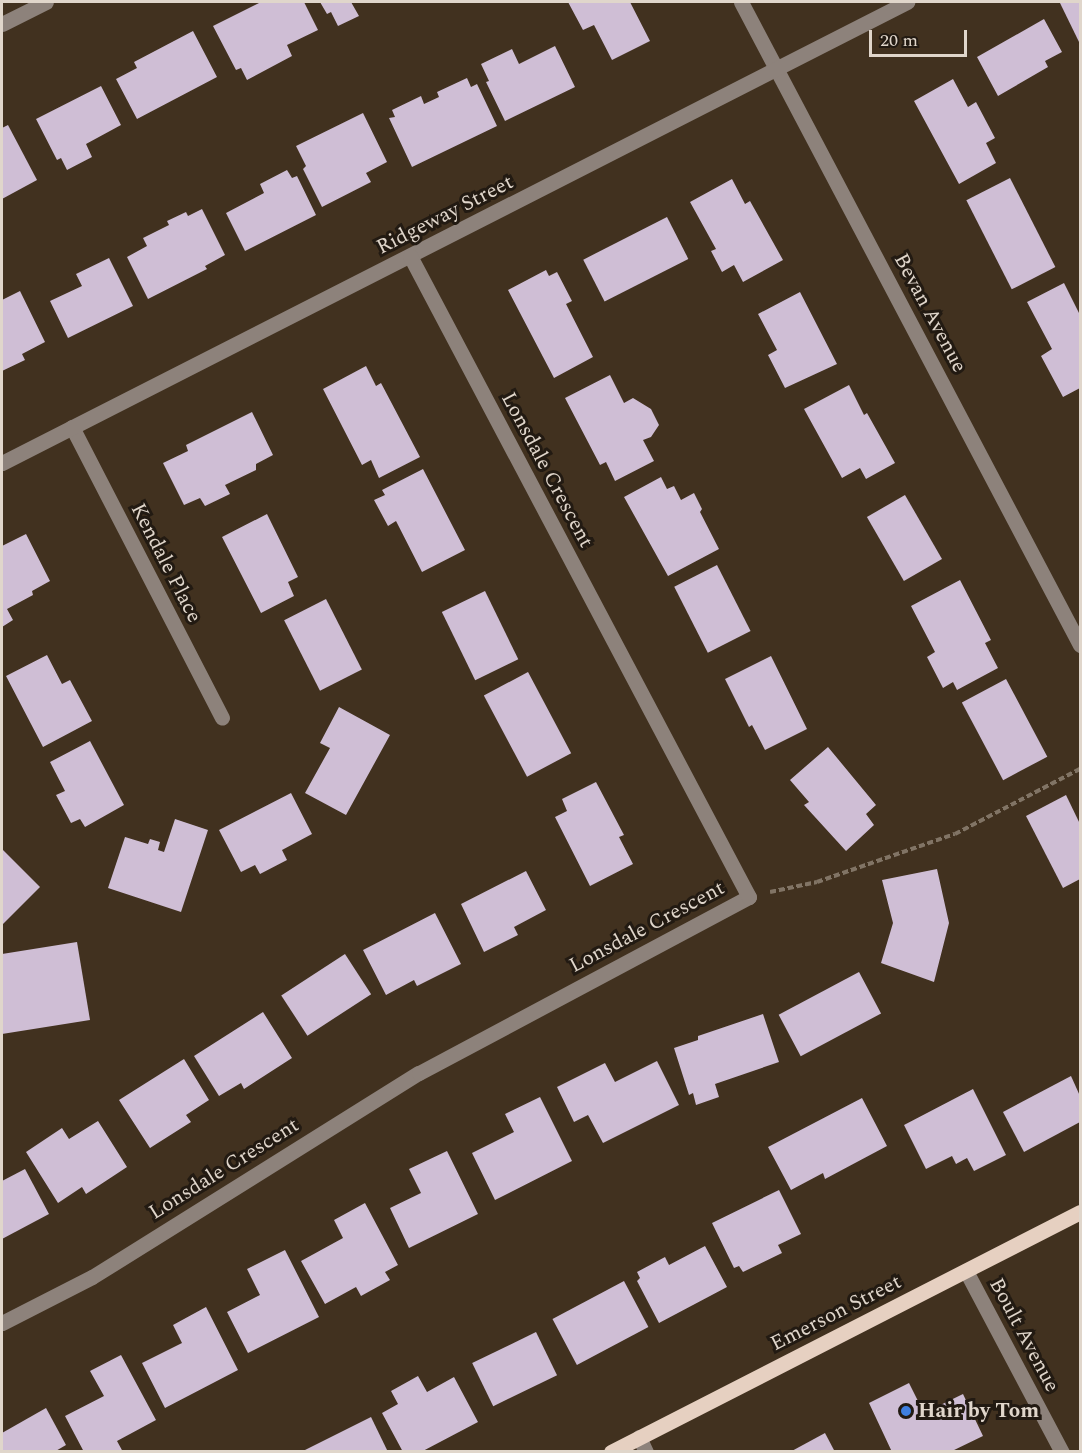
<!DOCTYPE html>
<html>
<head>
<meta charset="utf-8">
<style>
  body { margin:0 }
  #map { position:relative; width:1082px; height:1453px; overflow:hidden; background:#41311f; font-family:Spectral,serif }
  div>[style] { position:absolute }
  .building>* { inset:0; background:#cfbed5; transform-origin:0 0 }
  .path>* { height:4px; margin-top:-2px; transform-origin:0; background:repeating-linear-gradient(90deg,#817465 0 6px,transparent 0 9px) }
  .minor>* { height:15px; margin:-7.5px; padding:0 7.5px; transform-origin:7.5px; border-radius:7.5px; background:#8d827b }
  .major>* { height:15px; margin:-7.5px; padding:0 7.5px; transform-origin:7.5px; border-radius:7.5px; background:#e6d0c1 }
  .dots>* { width:16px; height:16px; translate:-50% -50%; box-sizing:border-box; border:3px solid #221a12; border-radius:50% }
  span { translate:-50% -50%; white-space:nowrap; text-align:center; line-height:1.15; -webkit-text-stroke:6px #221a12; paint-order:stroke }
  .street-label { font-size:21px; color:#e0d6cb }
  .poi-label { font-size:21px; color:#e0d6cb; font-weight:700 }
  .left { translate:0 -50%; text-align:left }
  .frame { position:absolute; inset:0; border:3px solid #e0d6cb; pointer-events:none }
  .scale { position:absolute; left:869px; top:30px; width:98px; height:27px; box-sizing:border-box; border:3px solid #e0d6cb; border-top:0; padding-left:8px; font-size:18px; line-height:21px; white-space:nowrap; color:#e0d6cb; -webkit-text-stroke:4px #221a12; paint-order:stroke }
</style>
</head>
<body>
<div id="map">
  <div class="building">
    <i style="clip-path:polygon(261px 2px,304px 2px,318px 30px,287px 45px,292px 56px,247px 80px,241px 68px,236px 70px,213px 26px)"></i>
    <i style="clip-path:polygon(320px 2px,351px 2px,359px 16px,338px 26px,331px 12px,327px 14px)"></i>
    <i style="clip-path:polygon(568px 2px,630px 2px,650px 41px,612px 60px,594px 25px,583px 30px)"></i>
    <i style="clip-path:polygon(1063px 2px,1080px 2px,1080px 44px,1060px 3px)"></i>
    <i style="clip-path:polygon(1044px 19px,1062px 52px,1045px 61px,1048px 67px,998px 96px,977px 57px)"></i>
    <i style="clip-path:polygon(193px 31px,217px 77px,137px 119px,116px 79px,137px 68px,134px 62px)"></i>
    <i style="clip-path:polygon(555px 46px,575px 87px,505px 121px,486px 82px,489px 81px,481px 64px,512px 49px,519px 64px)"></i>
    <i style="clip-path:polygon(467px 78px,471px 87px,477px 84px,497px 126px,412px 167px,389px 118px,395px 117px,392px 110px,421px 96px,424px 104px,439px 97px,437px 92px)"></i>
    <i style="clip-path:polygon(953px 79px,968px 107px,976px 102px,995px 138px,986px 143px,996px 163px,959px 184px,914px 101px)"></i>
    <i style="clip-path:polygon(101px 86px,121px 125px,86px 144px,92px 157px,67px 170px,61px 158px,57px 160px,36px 119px)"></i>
    <i style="clip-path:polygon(363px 113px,387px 162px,366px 173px,371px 182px,322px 207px,303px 169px,306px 166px,296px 146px)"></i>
    <i style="clip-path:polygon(8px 125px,37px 180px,2px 199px,2px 128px)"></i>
    <i style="clip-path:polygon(287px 170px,292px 178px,297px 176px,316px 215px,245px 251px,226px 213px,264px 193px,260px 184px)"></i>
    <i style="left:1010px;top:178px;width:100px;height:49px;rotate:63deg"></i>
    <i style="clip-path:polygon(732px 179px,745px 204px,750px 201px,783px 260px,743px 282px,734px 265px,722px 272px,711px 251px,716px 249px,690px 202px)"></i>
    <i style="clip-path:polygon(202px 209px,225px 255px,205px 266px,207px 269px,148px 299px,127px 257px,147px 246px,143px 238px,169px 225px,167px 221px,186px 212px,188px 216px)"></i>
    <i style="left:667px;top:217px;width:47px;height:94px;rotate:63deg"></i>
    <i style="clip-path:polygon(109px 258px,133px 306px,68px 338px,50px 301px,82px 286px,76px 274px)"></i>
    <i style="clip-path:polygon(546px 270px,549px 276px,557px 272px,572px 301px,566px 304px,593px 357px,554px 378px,508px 290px)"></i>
    <i style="clip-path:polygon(1064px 283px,1080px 315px,1080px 388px,1063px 397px,1041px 356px,1052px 349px,1027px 302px)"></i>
    <i style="clip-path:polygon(20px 291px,45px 342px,22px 354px,25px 360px,2px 371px,2px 300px)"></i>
    <i style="clip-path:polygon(800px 292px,837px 364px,785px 388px,768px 355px,777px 350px,758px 314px)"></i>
    <i style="clip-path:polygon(366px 366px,376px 386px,381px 383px,420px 457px,379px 478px,371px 460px,362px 465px,323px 389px)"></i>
    <i style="clip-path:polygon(610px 375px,624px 403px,633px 398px,651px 409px,659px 425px,651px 437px,643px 440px,654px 461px,615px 481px,606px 462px,600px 465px,565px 398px)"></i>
    <i style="clip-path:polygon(849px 385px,864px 415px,867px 413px,895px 463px,866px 479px,860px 468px,842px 478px,804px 409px)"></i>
    <i style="clip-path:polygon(252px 412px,273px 455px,256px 464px,256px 470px,225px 485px,230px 494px,205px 506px,200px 498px,184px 505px,163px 463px,188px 451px,186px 445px)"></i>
    <i style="clip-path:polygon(423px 469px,465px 550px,422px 572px,396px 521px,388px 526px,374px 500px,385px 495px,382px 490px)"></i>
    <i style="clip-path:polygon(661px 477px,667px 489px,674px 486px,681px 500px,694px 493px,702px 509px,700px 512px,719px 549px,668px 576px,624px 497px)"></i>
    <i style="left:905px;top:495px;width:74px;height:44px;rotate:60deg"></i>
    <i style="clip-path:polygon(267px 514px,298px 577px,288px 582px,294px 596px,261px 613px,222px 537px)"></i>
    <i style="clip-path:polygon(26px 534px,50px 581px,32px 591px,33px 595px,7px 609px,13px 620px,2px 627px,2px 546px)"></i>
    <i style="left:717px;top:565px;width:74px;height:48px;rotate:63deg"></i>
    <i style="clip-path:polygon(960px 580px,991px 640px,985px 643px,998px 668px,957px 690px,953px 682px,943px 688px,927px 657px,935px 652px,911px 606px)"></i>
    <i style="left:485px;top:591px;width:76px;height:48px;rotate:64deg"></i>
    <i style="left:326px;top:599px;width:79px;height:47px;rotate:63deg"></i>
    <i style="clip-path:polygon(47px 655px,62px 684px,70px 680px,92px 721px,43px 747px,6px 676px)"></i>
    <i style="clip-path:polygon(771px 656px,807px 729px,765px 750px,752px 725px,749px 727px,725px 679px)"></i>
    <i style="left:528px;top:672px;width:92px;height:50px;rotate:62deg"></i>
    <i style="left:1006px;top:679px;width:88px;height:50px;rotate:62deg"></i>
    <i style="clip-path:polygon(339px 707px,390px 735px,346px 815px,305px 793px,330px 748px,320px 743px)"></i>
    <i style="clip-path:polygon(90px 741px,124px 805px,85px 827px,80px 819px,71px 823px,56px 795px,65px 791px,50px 762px)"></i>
    <i style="clip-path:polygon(828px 747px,876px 805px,866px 814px,874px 825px,846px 851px,804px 805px,809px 802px,790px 780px)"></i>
    <i style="clip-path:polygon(596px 782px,624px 835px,619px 837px,633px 864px,590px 886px,555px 817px,567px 811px,562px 799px)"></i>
    <i style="clip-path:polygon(291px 793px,312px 834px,282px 850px,287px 860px,260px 874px,255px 865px,241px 872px,219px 830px)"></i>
    <i style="clip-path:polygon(1066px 795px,1080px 824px,1080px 879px,1063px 888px,1026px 816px)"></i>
    <i style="clip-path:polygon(175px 819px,208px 830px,181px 912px,108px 888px,125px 837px,148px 844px,150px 839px,160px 842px,158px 850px,164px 852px)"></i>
    <i style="clip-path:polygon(2px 849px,40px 887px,3px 924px,2px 923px)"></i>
    <i style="clip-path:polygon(937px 869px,949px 923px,934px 982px,881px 963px,893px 923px,882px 880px)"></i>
    <i style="clip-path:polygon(526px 871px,546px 910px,514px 927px,518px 935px,484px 952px,461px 904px)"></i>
    <i style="clip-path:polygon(435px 913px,461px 964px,417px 986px,414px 980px,386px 995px,363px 950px)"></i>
    <i style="clip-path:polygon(77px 942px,90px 1020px,2px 1034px,2px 954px)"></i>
    <i style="left:345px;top:954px;width:48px;height:76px;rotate:57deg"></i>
    <i style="left:859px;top:972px;width:47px;height:91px;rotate:62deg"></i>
    <i style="clip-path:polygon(263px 1012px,292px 1058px,244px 1089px,241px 1083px,219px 1096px,194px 1056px)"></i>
    <i style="clip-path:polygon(763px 1014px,779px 1062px,715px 1084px,719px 1097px,696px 1105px,693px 1093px,689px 1095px,674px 1048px,698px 1040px,698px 1036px)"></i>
    <i style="clip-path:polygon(184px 1059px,209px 1100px,186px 1115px,191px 1122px,150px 1148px,119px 1100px)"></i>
    <i style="clip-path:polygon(657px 1061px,679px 1105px,603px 1143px,588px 1115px,574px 1122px,557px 1087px,605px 1063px,615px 1082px)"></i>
    <i style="clip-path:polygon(1071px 1076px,1080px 1096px,1080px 1122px,1024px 1152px,1003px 1112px)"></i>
    <i style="clip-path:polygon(973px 1089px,1006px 1155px,974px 1171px,967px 1158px,956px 1164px,952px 1156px,926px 1169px,904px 1125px)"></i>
    <i style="clip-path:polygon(540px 1097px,572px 1161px,495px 1200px,472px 1153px,514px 1132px,505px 1114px)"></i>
    <i style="clip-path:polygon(862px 1098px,887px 1146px,825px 1179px,823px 1173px,791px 1190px,768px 1147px)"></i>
    <i style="clip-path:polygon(98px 1121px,127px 1167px,86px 1194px,82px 1187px,58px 1203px,26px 1152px,62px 1128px,69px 1139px)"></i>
    <i style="clip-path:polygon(447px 1151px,478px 1214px,409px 1248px,390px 1208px,421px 1193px,409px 1169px)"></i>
    <i style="clip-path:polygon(25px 1169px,49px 1214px,2px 1239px,2px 1181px)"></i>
    <i style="clip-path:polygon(779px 1190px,801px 1234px,778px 1245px,782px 1253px,743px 1272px,739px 1266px,734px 1268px,712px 1223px)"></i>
    <i style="clip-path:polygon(365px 1203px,398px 1265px,385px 1272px,390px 1280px,361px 1296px,356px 1287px,325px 1304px,301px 1261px,343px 1238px,334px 1220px)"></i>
    <i style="clip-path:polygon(705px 1246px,727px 1287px,659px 1323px,637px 1281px,640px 1278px,637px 1272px,665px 1257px,669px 1265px)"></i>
    <i style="clip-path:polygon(285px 1250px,319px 1317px,248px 1353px,227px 1312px,260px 1295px,247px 1269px)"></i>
    <i style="left:624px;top:1281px;width:52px;height:81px;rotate:62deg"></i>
    <i style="clip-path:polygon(206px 1307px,238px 1370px,165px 1408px,142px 1363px,182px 1343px,173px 1325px)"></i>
    <i style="left:536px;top:1332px;width:48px;height:71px;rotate:64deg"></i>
    <i style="clip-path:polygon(121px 1355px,156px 1420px,117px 1441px,123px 1452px,84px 1452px,65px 1416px,104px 1396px,90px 1371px)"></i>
    <i style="clip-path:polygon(418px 1376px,427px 1392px,454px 1377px,478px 1422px,421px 1452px,403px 1452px,382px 1413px,398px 1404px,391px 1391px)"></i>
    <i style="clip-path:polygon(909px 1383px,924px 1413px,963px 1394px,983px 1436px,950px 1452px,892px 1452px,869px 1403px)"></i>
    <i style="clip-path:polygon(46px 1408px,66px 1445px,54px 1452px,2px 1452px,2px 1433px)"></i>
    <i style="clip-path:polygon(371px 1417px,388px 1452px,301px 1452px)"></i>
    <i style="clip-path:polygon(825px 1433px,835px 1452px,790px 1452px)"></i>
  </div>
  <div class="path">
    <i style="left:770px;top:892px;width:48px;rotate:-12deg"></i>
    <i style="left:817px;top:882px;width:146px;rotate:-19.2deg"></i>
    <i style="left:955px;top:834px;width:141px;rotate:-27.5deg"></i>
  </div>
  <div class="minor">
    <i style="left:741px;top:2px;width:727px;rotate:62.2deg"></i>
    <i style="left:2px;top:24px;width:49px;rotate:-26.6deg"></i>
    <i style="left:72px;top:427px;width:327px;rotate:62.7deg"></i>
    <i style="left:2px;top:463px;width:1016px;rotate:-26.99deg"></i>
    <i style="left:966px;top:1271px;width:205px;rotate:62.1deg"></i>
    <i style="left:2px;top:1323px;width:101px;rotate:-27.1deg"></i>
    <i style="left:92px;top:1277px;width:385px;rotate:-32deg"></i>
    <i style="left:419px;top:1073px;width:374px;rotate:-28.1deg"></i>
    <i style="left:749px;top:897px;width:725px;rotate:-117.87deg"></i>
    <i style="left:639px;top:1437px;width:17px;rotate:65deg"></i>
  </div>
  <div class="major">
    <i style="left:611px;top:1452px;width:527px;rotate:-27.1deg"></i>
  </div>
  <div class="dots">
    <i style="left:906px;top:1411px;background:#3f7fe0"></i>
  </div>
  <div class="street-label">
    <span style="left:445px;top:215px;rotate:-27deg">Ridgeway Street</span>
    <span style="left:930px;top:313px;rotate:62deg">Bevan Avenue</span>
    <span style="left:547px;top:470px;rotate:62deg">Lonsdale Crescent</span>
    <span style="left:166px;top:563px;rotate:63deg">Kendale Place</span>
    <span style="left:647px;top:927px;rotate:-28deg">Lonsdale Crescent</span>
    <span style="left:224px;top:1169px;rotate:-32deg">Lonsdale Crescent</span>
    <span style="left:836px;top:1313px;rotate:-27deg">Emerson Street</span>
    <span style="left:1024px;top:1335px;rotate:62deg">Boult Avenue</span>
  </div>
  <div class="poi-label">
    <span class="left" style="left:918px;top:1411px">Hair by Tom</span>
  </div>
  <div class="frame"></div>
  <div class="scale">20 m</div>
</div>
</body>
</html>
